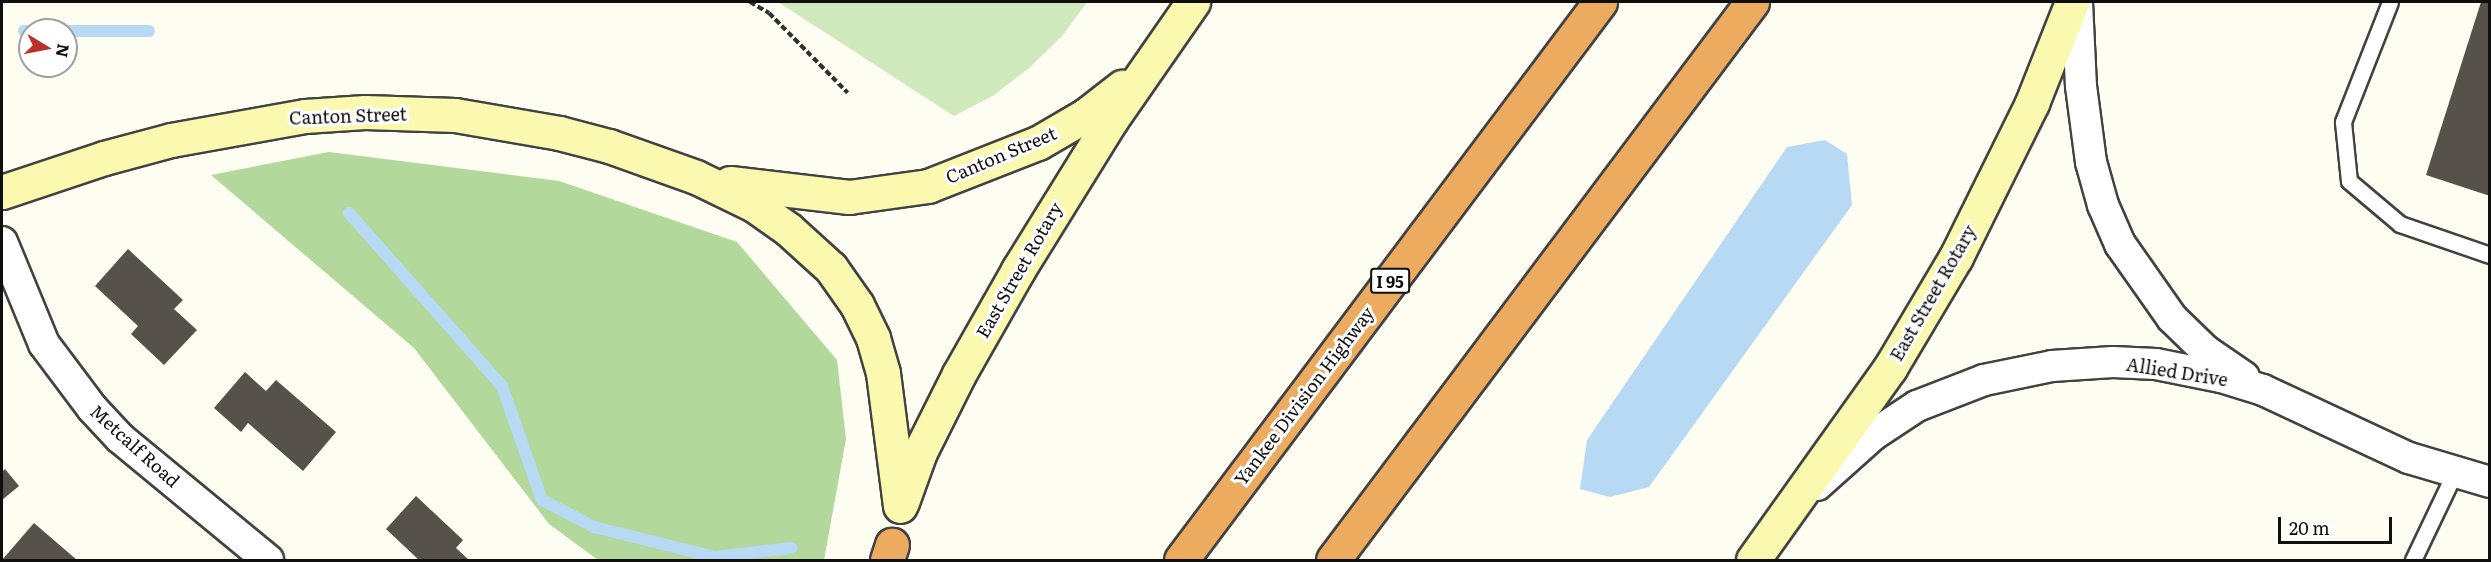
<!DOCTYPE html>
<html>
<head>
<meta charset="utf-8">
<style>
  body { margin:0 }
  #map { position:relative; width:2491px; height:562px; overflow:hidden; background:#fefdf1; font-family:Literata,serif }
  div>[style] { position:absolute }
  .green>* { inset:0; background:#cfe8bc }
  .forest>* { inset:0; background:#b2d89c }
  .water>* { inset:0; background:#b8d9f3 }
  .stream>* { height:12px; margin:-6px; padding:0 6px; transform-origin:6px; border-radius:6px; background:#b8d9f3 }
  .building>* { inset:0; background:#57514c }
  .path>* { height:4px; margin-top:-2px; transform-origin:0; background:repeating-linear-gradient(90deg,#313131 0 6px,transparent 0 9px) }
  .roads { filter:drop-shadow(2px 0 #424242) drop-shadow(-2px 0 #424242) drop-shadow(0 2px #424242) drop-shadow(0 -2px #424242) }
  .lane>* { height:15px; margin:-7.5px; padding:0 7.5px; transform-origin:7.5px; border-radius:7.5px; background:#fff }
  .street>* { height:30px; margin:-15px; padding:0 15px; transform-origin:15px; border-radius:15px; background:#fff }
  .secondary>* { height:33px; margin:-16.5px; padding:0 16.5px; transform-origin:16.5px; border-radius:16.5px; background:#fbf8af }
  .highway>* { height:33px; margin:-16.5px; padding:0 16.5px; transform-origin:16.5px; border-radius:16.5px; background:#edab60 }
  span { translate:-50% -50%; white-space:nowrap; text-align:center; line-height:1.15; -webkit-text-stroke:6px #fff; paint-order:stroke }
  .shield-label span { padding:2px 4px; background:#fff; border:2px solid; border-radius:4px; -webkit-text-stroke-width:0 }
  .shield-label { font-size:16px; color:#0f0f0f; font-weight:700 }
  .street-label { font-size:18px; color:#0f0f0f }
  .frame { position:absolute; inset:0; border:3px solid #0f0f0f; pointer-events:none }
  .north { position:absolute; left:18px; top:18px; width:60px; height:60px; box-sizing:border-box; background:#fff; border:2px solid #9f9f9f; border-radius:50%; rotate:100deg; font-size:16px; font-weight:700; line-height:24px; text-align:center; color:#0f0f0f }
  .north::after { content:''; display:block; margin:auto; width:21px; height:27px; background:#b9302d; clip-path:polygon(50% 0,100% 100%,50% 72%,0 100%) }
  .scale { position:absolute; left:2278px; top:517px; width:114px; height:27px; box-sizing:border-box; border:3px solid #0f0f0f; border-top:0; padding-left:8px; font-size:18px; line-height:21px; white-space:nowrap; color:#0f0f0f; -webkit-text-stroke:4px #fff; paint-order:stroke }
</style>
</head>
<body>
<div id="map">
  <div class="green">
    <i style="clip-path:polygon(778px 2px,1087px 2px,1063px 35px,1029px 68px,994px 95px,954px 116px)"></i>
  </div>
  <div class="forest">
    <i style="clip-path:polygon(329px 152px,559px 181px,737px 242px,837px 360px,846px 439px,824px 560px,598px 560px,549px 524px,414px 348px,211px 175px)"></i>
  </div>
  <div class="water">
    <i style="clip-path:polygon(1825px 140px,1847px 154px,1852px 205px,1649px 487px,1610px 497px,1580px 489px,1587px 440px,1787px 147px)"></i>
  </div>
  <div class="stream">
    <i style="left:24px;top:31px;width:6px"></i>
    <i style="left:66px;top:31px;width:83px"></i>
    <i style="left:349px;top:213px;width:231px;rotate:48.5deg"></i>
    <i style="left:502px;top:386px;width:121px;rotate:70.7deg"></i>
    <i style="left:542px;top:500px;width:59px;rotate:27.4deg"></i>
    <i style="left:594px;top:527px;width:125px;rotate:13.9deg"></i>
    <i style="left:715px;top:557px;width:77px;rotate:-6.8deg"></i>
  </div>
  <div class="building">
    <i style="clip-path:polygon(2481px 2px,2490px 2px,2490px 196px,2426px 175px)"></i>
    <i style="clip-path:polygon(128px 249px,183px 300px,174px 309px,197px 330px,164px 365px,131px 334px,138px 326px,95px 286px)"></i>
    <i style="clip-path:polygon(245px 372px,266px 391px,276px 380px,336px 432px,303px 471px,248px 423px,241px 432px,214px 408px)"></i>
    <i style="clip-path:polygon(5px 469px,19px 486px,2px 500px,2px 472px)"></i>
    <i style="clip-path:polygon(416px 496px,463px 540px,456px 548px,469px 560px,419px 560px,386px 529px)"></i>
    <i style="clip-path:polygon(34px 523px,77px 560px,2px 560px)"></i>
  </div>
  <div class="path">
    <i style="left:750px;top:2px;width:22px;rotate:30deg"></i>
    <i style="left:769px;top:13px;width:112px;rotate:45.4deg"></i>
  </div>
  <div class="roads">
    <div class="lane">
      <i style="left:2390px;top:2px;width:129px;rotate:111.4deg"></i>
      <i style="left:2343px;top:122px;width:59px;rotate:84.2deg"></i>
      <i style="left:2349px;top:181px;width:67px;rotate:40.1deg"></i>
      <i style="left:2400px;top:224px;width:95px;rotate:19deg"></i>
      <i style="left:2413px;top:560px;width:95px;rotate:-64.5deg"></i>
    </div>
    <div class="street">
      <i style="left:2077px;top:2px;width:84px;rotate:87.3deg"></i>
      <i style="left:2081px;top:86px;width:77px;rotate:82.5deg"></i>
      <i style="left:2091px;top:162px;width:45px;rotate:74.4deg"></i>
      <i style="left:2103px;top:205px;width:43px;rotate:66.4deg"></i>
      <i style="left:2120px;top:244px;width:90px;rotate:54.9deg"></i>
      <i style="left:2172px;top:318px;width:47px;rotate:44.1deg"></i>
      <i style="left:2206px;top:351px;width:46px;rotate:34.4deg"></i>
      <i style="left:2px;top:242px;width:110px;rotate:67.6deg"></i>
      <i style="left:44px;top:344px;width:80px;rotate:53.1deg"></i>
      <i style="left:92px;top:408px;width:41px;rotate:47deg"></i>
      <i style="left:120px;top:438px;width:192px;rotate:39.5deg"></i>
      <i style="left:1817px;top:485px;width:75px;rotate:-41.8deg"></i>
      <i style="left:1873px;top:435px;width:53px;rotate:-33.4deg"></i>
      <i style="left:1917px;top:406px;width:72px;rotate:-21.2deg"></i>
      <i style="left:1984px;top:380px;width:69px;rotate:-11.6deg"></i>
      <i style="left:2052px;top:366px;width:61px;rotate:-3.8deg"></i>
      <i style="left:2113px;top:362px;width:43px;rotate:2.7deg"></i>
      <i style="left:2156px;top:364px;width:66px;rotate:11.3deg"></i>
      <i style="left:2221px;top:377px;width:44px;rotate:17.2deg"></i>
      <i style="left:2263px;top:390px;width:161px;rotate:25deg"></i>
      <i style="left:2409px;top:458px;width:84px;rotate:16.5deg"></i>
    </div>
    <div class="secondary">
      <i style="left:730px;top:183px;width:120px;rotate:6.7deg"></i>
      <i style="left:849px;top:197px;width:80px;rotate:-7.9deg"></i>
      <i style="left:928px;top:186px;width:118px;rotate:-21.4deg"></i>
      <i style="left:1038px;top:143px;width:56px;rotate:-30.3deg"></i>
      <i style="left:1086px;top:115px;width:46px;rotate:-37.9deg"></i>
      <i style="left:2px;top:192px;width:108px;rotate:-18.4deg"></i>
      <i style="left:104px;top:158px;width:69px;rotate:-15deg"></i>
      <i style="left:171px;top:140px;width:136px;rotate:-10.2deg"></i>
      <i style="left:305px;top:116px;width:60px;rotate:-3.8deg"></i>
      <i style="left:365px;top:112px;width:90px;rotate:1.9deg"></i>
      <i style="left:455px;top:115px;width:106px;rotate:9.8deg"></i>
      <i style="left:559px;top:133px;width:52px;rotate:14.6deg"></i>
      <i style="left:609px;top:146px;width:92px;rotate:19.6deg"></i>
      <i style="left:696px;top:177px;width:64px;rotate:25.8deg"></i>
      <i style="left:754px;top:205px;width:42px;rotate:35.2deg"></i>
      <i style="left:788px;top:229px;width:58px;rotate:42.2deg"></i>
      <i style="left:831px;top:268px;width:45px;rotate:54.9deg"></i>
      <i style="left:857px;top:305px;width:37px;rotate:64deg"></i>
      <i style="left:873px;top:338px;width:36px;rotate:74deg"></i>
      <i style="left:883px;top:373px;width:134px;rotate:82.7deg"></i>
      <i style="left:902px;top:502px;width:53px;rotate:-70.2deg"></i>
      <i style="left:920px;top:452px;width:87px;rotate:-63.4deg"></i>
      <i style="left:959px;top:374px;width:120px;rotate:-60.4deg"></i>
      <i style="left:1018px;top:270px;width:176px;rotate:-58.2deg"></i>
      <i style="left:1111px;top:120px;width:144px;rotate:-55.2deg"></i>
      <i style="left:1753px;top:560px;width:236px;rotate:-54.5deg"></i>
      <i style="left:1890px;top:368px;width:129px;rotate:-59.3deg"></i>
      <i style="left:1956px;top:257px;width:172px;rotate:-63.7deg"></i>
      <i style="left:2032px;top:103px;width:109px;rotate:-68.4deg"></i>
    </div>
    <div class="highway">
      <i style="left:887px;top:560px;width:16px;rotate:-72deg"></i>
      <i style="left:1181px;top:560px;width:698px;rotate:-53.1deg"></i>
      <i style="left:1333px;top:560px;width:698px;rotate:-53.1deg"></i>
    </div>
  </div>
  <div class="shield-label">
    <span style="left:1390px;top:281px">I 95</span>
  </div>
  <div class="street-label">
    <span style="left:348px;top:116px;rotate:-2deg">Canton Street</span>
    <span style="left:1001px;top:155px;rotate:-23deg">Canton Street</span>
    <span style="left:1019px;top:270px;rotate:-60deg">East Street Rotary</span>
    <span style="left:1933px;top:293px;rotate:-60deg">East Street Rotary</span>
    <span style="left:2177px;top:372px;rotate:9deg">Allied Drive</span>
    <span style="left:1304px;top:396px;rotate:-53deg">Yankee Division Highway</span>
    <span style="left:135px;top:446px;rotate:42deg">Metcalf Road</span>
  </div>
  <div class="frame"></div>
  <div class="north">N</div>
  <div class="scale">20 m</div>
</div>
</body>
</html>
